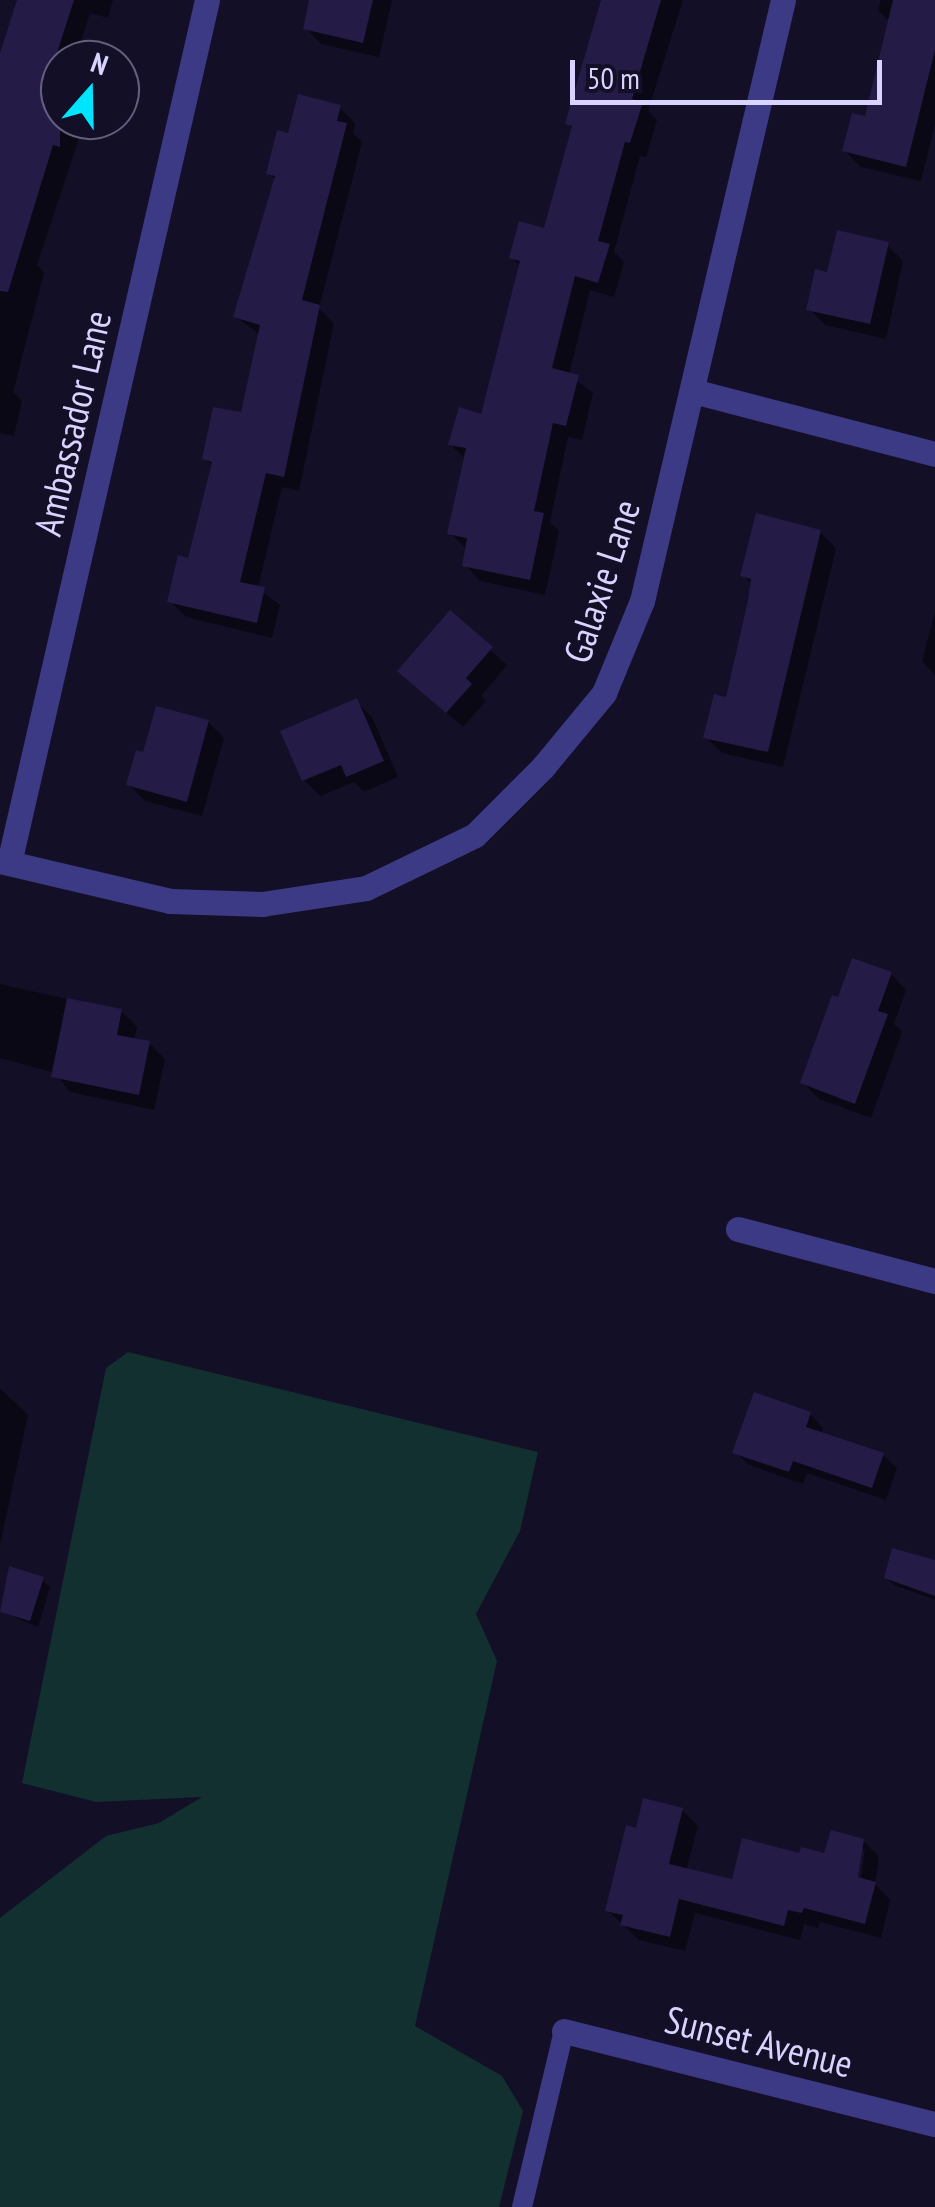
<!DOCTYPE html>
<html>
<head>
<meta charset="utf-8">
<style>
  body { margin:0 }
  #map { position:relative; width:935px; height:2207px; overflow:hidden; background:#130f26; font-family:"PT Sans Narrow",sans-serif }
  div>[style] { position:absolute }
  .green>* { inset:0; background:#12302f }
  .shadow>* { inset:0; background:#0007 }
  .building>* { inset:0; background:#241b47 }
  .service>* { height:20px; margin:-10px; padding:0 10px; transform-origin:10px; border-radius:10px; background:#3d3a85 }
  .minor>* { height:25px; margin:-12.5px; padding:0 12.5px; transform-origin:12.5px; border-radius:12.5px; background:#3d3a85 }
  span { translate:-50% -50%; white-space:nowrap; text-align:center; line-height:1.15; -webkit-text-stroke:9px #130f26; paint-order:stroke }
  .street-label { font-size:38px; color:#d9d4ff }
  .north { position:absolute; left:40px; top:40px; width:100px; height:100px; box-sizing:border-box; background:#130f26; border:2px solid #625e7d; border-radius:50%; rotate:20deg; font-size:28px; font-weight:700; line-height:40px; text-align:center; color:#d9d4ff }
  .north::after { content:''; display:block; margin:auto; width:35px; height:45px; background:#00e5ff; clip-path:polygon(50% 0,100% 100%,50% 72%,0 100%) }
  .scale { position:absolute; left:570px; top:60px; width:312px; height:45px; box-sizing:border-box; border:5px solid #d9d4ff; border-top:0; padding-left:12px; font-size:30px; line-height:35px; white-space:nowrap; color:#d9d4ff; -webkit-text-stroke:8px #130f26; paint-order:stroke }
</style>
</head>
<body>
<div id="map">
  <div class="green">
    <i style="clip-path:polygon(128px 1352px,538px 1452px,520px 1531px,476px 1614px,497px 1661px,415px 2026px,502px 2076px,523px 2111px,499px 2207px,0 2207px,0 1918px,106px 1836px,159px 1823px,202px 1797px,96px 1802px,22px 1783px,106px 1368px)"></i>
  </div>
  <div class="shadow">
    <i style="clip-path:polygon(20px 0,113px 0,108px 18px,90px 13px,75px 60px,60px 60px,60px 120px,85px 120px,37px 265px,44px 273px,13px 392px,22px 401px,14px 436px,0 433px,0 61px)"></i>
    <i style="clip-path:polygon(312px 0,392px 0,379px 57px,321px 44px,306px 28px)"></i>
    <i style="clip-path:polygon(603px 0,683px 0,648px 111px,657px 120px,646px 157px,640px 156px,614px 252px,624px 262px,614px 297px,590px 290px,569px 375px,593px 393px,582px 440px,568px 437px,550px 522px,559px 531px,545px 595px,480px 581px,465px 565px,466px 549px,450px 533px,466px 460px,450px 444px,483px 417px,521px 267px,512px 258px,546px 231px,574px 130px,568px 124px)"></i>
    <i style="clip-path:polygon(881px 0,935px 0,935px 124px,921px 181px,861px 167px,845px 151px,866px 119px,890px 22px,878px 10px)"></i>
    <i style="clip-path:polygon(339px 107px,355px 123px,353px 133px,362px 142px,319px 308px,334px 323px,299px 491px,282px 487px,258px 588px,280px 605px,272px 638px,186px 617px,170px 601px,190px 561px,214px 467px,205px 459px,243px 415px,260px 335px,235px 316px,276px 180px,269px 173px,290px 136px)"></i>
    <i style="clip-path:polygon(887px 245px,903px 261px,886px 339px,825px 325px,809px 309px,829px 275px)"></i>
    <i style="clip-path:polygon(820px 532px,836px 548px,783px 767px,722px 753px,706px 737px,728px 700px,753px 586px,743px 575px)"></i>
    <i style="clip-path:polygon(935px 612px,935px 675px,922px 661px)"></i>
    <i style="clip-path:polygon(450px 614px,507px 665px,481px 696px,486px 701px,463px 727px,416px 686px)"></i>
    <i style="clip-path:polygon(356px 701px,372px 717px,398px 777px,364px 792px,354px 782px,320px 796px,304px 780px)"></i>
    <i style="clip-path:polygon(208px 722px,224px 738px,202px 816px,145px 801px,129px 785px,145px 755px)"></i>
    <i style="clip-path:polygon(891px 974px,906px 990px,894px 1024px,902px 1032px,871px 1118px,819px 1099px,803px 1083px)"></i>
    <i style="clip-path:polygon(0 984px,121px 1011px,137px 1027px,134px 1040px,149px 1043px,165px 1059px,154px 1110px,70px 1092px,55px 1073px,0 1058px)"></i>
    <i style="clip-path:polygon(0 1388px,28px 1415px,0 1545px)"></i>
    <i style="clip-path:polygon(810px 1414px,823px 1428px,821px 1434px,883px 1455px,897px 1468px,886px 1500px,807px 1473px,803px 1484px,749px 1465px,735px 1452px)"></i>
    <i style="clip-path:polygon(935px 1562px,935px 1600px,894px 1585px,886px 1578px)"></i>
    <i style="clip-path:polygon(11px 1570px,42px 1580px,50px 1587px,38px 1627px,0 1611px)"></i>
    <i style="clip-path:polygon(evenodd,682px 1810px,698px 1826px,686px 1871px,734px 1882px,801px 1856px,826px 1857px,863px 1841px,879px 1857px,875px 1884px,890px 1900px,881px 1938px,820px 1922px,818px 1928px,804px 1924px,800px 1940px,695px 1913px,685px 1951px,639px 1940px,607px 1910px,638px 1831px,682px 1810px,860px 1849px,865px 1849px,859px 1890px,854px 1889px,860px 1849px)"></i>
  </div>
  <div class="building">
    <i style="clip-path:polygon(17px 0,74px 0,47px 84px,60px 89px,60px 147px,53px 145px,8px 292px,0 291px,0 53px)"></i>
    <i style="clip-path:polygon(309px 0,373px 0,363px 43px,303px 29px)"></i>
    <i style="clip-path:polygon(601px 0,661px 0,632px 99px,643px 102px,630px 143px,625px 142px,598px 241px,610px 244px,598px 283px,575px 276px,552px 368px,579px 375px,566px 426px,553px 423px,534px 511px,544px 513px,530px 580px,462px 566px,467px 538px,447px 534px,466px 448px,448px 445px,459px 407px,481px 414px,520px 261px,509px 258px,519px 221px,544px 228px,572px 126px,565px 124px)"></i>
    <i style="clip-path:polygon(893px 0,935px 0,935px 50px,906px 167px,842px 151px,852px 113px,865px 116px)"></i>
    <i style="clip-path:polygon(298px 94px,341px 105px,337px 121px,347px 123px,302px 300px,320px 305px,284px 477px,266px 473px,240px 582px,265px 587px,257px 623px,167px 602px,178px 555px,188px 558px,212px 462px,202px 459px,213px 407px,241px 412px,260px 325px,233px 317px,275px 176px,266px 174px,277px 130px,288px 133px)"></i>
    <i style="clip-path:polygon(837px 230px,889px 242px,870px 324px,806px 310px,815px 269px,827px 272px)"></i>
    <i style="clip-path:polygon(756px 513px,821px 530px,768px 752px,703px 738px,714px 694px,726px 697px,748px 600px,751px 579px,740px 576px)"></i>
    <i style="clip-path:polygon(450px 610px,493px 647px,466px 678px,472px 684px,446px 713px,397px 671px)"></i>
    <i style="clip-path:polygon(357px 698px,384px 761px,346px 777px,341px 765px,302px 781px,280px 731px)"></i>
    <i style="clip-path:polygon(156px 706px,209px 720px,187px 802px,126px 785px,136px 750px,143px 752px)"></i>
    <i style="clip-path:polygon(852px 958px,892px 972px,878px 1011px,888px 1014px,855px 1104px,800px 1083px,832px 995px,838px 997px)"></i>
    <i style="clip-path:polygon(67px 998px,122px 1009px,117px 1035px,150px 1041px,139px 1095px,51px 1077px)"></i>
    <i style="clip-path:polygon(754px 1392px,811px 1412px,806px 1427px,884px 1453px,872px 1488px,793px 1461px,789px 1472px,732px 1453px)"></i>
    <i style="clip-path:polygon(892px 1548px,935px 1560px,935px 1596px,884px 1578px)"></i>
    <i style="clip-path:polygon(9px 1566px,44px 1577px,30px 1621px,0 1612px)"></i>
    <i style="clip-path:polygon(643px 1798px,683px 1808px,669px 1864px,732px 1879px,742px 1838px,799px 1853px,801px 1847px,824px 1853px,831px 1830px,864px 1839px,858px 1877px,876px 1882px,865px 1924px,804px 1908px,802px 1913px,788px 1910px,784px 1926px,679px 1899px,670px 1937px,620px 1925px,623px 1915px,605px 1911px,626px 1825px,636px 1828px)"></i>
  </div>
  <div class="service">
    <i style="left:522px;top:2207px;width:181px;rotate:-76.6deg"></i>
  </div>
  <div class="minor">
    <i style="left:693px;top:391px;width:250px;rotate:14.6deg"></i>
    <i style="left:0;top:861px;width:175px;rotate:13.2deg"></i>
    <i style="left:170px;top:901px;width:92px;rotate:1.9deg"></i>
    <i style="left:262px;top:904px;width:105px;rotate:-8.7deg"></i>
    <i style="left:366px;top:888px;width:121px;rotate:-25.9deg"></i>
    <i style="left:475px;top:835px;width:96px;rotate:-45deg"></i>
    <i style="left:543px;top:767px;width:96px;rotate:-50.5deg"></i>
    <i style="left:604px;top:693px;width:100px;rotate:-67.6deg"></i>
    <i style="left:642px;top:601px;width:617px;rotate:-76.8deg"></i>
    <i style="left:9px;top:863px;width:885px;rotate:-77.08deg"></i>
    <i style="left:738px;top:1229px;width:204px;rotate:14.8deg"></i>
    <i style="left:564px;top:2031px;width:382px;rotate:14.1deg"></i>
  </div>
  <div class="street-label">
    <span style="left:72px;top:423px;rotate:-77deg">Ambassador Lane</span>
    <span style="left:601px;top:581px;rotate:-72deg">Galaxie Lane</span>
    <span style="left:759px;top:2041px;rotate:14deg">Sunset Avenue</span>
  </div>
  <div class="north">N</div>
  <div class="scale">50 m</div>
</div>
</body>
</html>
